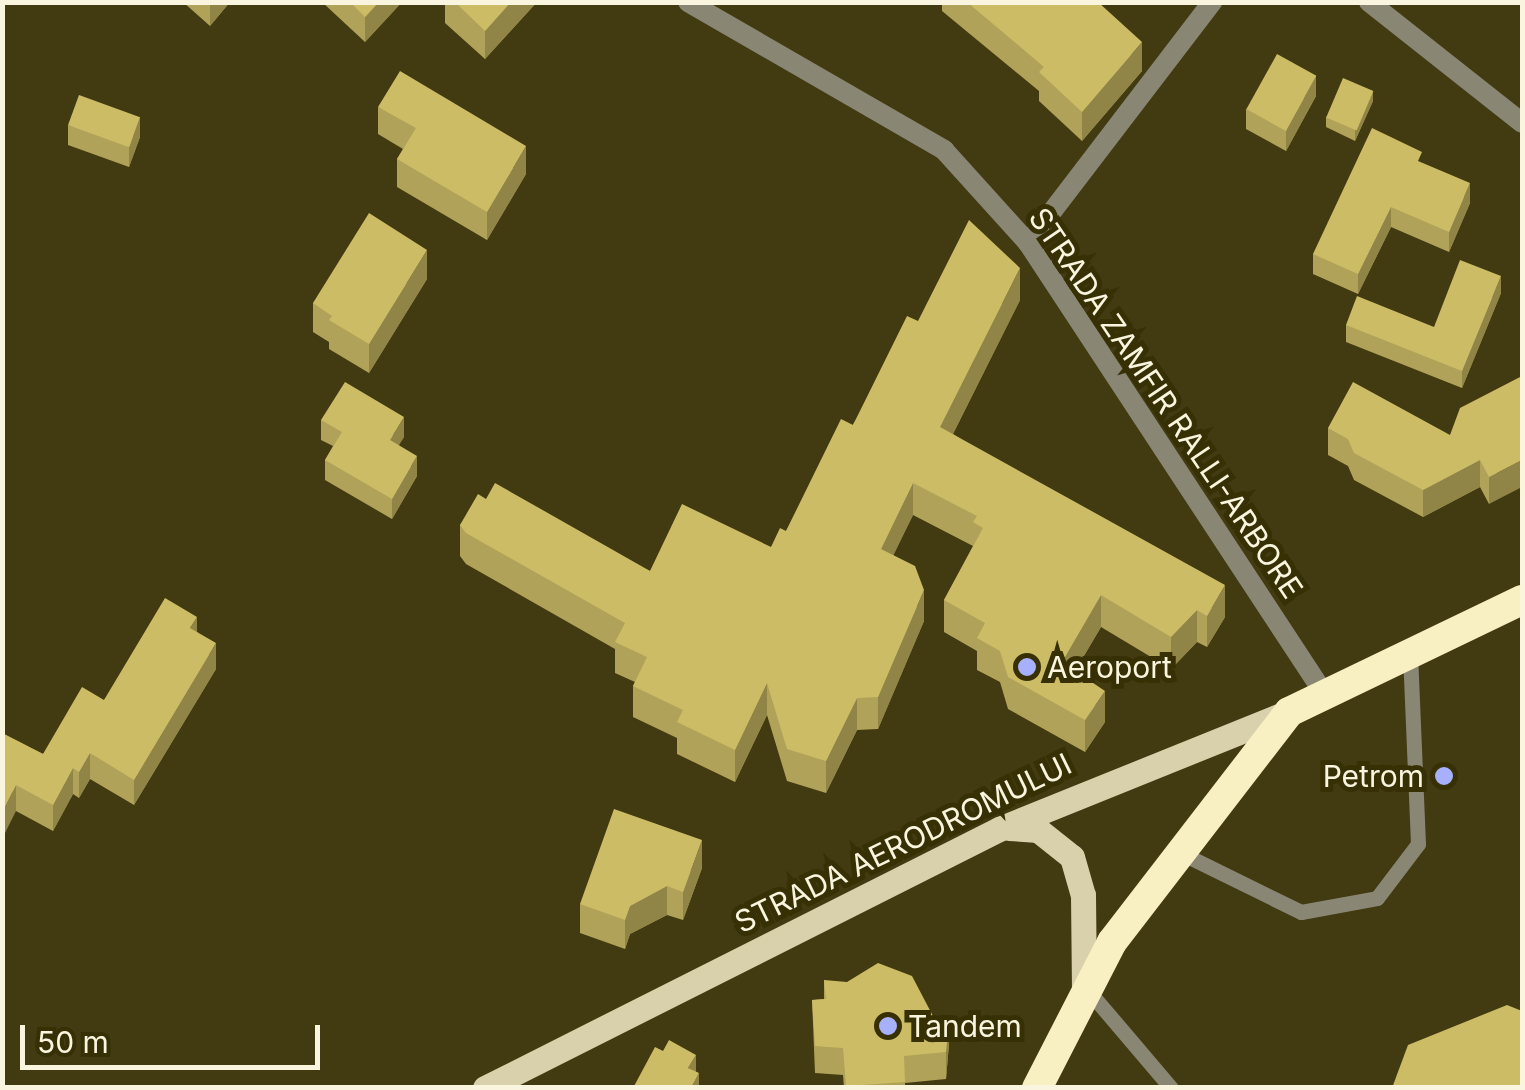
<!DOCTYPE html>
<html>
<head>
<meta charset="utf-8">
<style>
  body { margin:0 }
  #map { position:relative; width:1525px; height:1090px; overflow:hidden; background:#423a11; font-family:Inter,sans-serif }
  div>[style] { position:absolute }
  .lane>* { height:15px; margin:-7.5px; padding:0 7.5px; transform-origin:7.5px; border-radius:7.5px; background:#898674 }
  .street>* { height:20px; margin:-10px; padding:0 10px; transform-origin:10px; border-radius:10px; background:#898674 }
  .primary>* { height:25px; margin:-12.5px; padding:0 12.5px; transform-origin:12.5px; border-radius:12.5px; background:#d8d1ac }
  .highway>* { height:30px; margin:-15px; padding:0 15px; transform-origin:15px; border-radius:15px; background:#f8efc2 }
  .wall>* { inset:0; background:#b0a258 }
  .shaded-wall>* { inset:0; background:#908447 }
  .building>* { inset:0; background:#cdbc66; transform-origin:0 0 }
  .dots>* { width:28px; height:28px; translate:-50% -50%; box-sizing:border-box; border:5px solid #383005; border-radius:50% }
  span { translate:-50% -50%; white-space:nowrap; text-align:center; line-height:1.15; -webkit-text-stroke:10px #383005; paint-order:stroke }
  .street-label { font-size:30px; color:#f9f5de }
  .poi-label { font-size:30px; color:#f9f5de }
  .left { translate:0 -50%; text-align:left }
  .right { translate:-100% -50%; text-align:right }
  .frame { position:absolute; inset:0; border:5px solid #f9f5de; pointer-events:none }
  .scale { position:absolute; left:20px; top:1025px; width:300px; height:45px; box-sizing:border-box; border:5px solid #f9f5de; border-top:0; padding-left:12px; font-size:30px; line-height:35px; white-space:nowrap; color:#f9f5de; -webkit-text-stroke:8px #383005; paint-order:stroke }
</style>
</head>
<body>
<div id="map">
  <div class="lane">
    <i style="left:1179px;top:852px;width:136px;rotate:26.2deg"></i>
    <i style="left:1301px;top:912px;width:77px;rotate:-10.4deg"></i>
    <i style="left:1377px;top:898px;width:68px;rotate:-52.8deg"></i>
    <i style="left:1418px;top:844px;width:190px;rotate:-92.4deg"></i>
    <i style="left:1086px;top:988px;width:131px;rotate:49.6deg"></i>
  </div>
  <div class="street">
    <i style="left:688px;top:2px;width:296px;rotate:30deg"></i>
    <i style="left:944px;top:150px;width:125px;rotate:47.9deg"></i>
    <i style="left:1028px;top:243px;width:541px;rotate:56.69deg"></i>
    <i style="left:1369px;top:2px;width:195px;rotate:38.3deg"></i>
    <i style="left:1028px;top:243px;width:303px;rotate:-52.6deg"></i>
  </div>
  <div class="primary">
    <i style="left:1009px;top:828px;width:29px;rotate:4deg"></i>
    <i style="left:1038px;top:830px;width:43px;rotate:38.5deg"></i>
    <i style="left:1072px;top:857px;width:40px;rotate:74deg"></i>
    <i style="left:1083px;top:895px;width:91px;rotate:89.4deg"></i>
    <i style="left:485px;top:1088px;width:576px;rotate:-26.74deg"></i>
    <i style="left:999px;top:829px;width:313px;rotate:-22deg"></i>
  </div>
  <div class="highway">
    <i style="left:1037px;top:1088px;width:164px;rotate:-62.8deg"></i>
    <i style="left:1112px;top:942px;width:290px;rotate:-52.4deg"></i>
    <i style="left:1289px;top:712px;width:259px;rotate:-25.7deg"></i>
  </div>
  <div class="wall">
    <i style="clip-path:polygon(183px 2px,230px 2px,210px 26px)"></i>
    <i style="clip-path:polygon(322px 2px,402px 2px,365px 42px)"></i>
    <i style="clip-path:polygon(445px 2px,537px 2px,485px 59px,445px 23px)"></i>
    <i style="clip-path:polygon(942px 2px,1098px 2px,1142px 71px,1082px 141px,1039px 101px,1039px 91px,942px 11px)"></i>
    <i style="clip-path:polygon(1316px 96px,1286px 151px,1246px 129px,1246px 109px)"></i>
    <i style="clip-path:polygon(1373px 101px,1355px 141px,1326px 127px,1326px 117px)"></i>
    <i style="clip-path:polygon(378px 107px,526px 174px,487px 240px,397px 187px,397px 159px,403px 149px,378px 134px)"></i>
    <i style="clip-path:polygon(68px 125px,140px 137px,129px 167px,68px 145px)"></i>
    <i style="clip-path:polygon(1422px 163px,1470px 203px,1449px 252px,1391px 227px,1358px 294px,1313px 274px,1313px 254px)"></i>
    <i style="clip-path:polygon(427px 279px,369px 373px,329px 349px,329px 342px,313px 332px,313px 303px)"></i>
    <i style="clip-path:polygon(1501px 293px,1462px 388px,1346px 342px,1346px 325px,1434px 327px)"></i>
    <i style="clip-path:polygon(1020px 300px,953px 434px,1225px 617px,1207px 647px,1197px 642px,1171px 669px,1101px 627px,1075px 671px,1105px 722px,1085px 752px,1008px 709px,1000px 682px,977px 670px,977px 651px,944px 632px,944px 600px,973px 546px,913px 515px,893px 555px,924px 621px,878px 729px,857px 730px,826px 793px,787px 781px,767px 715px,735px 782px,677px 754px,677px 738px,633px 717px,633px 686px,635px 682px,615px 673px,615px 649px,466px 564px,460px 556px,460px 525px,486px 499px,650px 571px,771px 547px,786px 531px,918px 321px)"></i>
    <i style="clip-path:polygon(1522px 376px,1489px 504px,1480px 487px,1423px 517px,1354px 480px,1348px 466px,1328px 455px,1328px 428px,1450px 435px)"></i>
    <i style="clip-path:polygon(321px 420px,404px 437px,398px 445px,417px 476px,392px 519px,325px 480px,325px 460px,333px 446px,321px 440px)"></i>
    <i style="clip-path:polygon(197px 632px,216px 669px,134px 805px,90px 779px,79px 798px,73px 794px,53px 831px,16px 811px,2px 733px,43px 754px,104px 700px)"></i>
    <i style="clip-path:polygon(702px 868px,683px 920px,667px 915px,630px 934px,625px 949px,580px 933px,580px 904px)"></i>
    <i style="clip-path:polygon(824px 980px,934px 1018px,949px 1044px,946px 1079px,905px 1083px,905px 1088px,844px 1088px,843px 1075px,815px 1073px,812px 1000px,824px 999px)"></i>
  </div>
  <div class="shaded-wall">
    <i style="clip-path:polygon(210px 2px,230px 2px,210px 26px)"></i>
    <i style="clip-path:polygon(379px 2px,402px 2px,365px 42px,365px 17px)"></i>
    <i style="clip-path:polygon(511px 2px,537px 2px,485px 59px,485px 31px)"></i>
    <i style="clip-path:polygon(1142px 42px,1142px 71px,1082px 141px,1082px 112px)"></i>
    <i style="clip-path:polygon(1316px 76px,1316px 96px,1286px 151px,1286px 131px)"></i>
    <i style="clip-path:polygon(1373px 91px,1373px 101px,1355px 141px,1355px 130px)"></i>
    <i style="clip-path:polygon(140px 117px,140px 137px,129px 167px,129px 147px)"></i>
    <i style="clip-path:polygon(526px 146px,526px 174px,487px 240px,487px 212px)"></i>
    <i style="clip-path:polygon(1470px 183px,1470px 203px,1449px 252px,1449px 232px)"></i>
    <i style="clip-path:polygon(1391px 207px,1391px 227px,1358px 294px,1358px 274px)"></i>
    <i style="clip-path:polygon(427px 250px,427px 279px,369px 373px,369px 344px)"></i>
    <i style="clip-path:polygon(1020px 268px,1020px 300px,940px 459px,940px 427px)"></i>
    <i style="clip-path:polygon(1501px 276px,1501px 293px,1462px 388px,1462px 371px)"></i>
    <i style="clip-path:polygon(404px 417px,404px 437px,390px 460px,390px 440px)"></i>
    <i style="clip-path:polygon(417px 456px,417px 476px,392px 519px,392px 499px)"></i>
    <i style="clip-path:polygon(1480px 460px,1480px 487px,1423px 517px,1423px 490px)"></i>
    <i style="clip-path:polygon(1522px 460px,1522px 487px,1489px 504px,1489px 477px)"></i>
    <i style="clip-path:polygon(913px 483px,913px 515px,881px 581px,881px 549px)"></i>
    <i style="clip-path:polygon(1225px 585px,1225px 617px,1207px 647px,1207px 616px)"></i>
    <i style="clip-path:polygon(924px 590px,924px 621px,878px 729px,878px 697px)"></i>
    <i style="clip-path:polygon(1101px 595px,1101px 627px,1062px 693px,1062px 662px)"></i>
    <i style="clip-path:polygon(1197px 610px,1197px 642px,1171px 669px,1171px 637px)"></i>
    <i style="clip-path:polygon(197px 617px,197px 643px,190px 628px)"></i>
    <i style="clip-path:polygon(216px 643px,216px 669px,134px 805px,134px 780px)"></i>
    <i style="clip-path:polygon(767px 683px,767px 715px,735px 782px,735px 750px)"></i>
    <i style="clip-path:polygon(1105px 691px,1105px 722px,1085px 752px,1085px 720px)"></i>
    <i style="clip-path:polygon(857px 698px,857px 730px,826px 793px,826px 761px)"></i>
    <i style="clip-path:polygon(90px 753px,90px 779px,79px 798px,79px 772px)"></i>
    <i style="clip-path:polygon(73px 768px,73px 794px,53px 831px,53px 805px)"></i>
    <i style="clip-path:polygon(16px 785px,16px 811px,2px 839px,2px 813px)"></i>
    <i style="clip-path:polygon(702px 840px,702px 868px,683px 920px,683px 892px)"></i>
    <i style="clip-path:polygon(667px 886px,667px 915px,630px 934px,625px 949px,625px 920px,630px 906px)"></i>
    <i style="clip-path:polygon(949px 1017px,949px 1044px,946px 1079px,946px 1052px)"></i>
    <i style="clip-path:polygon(696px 1055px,696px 1075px,688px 1068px)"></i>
    <i style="clip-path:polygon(699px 1073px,699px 1088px,691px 1088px)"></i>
  </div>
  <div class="building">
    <i style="clip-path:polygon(350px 2px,379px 2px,365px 17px)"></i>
    <i style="clip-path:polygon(455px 2px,511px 2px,485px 31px)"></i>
    <i style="clip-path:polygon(967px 2px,1098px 2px,1142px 42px,1082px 112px,1039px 72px,1044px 67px)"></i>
    <i style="left:1277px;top:54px;width:45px;height:63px;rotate:29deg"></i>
    <i style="clip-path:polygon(400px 71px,526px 146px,487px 212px,397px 159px,416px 128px,378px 107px)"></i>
    <i style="left:1343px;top:78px;width:33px;height:43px;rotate:23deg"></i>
    <i style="left:79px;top:95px;width:65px;height:32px;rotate:20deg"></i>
    <i style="clip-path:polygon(1372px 128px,1422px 152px,1418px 161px,1470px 183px,1449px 232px,1391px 207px,1358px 274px,1313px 254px)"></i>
    <i style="clip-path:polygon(369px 213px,427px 250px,369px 344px,329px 320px,332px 316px,313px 303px)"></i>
    <i style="clip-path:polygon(969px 220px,1020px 268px,940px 427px,1225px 585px,1207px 616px,1197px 610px,1171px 637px,1101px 595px,1062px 662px,1105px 691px,1085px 720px,1008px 677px,1000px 651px,977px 638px,985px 623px,944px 600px,983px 528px,973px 522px,977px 516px,913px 483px,881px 549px,915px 566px,924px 590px,878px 697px,857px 698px,826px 761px,787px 749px,767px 683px,735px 750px,677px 722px,683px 710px,633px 686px,647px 657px,615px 642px,625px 623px,466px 533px,460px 525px,478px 494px,486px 499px,495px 483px,650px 571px,682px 504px,771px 547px,780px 528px,786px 531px,841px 419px,853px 425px,907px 316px,918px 321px)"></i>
    <i style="clip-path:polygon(1460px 260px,1501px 276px,1462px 371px,1346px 325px,1357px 296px,1434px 327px)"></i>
    <i style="clip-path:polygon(1522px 376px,1522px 460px,1489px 477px,1480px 460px,1423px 490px,1354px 453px,1348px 439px,1328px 428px,1353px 382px,1450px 435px,1460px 408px)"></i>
    <i style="clip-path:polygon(345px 382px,404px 417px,390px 440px,417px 456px,392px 499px,325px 460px,342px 432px,321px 420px)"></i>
    <i style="clip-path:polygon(165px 598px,197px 617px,190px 628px,216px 643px,134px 780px,90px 753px,79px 772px,73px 768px,53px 805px,16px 785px,2px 813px,2px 733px,43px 754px,82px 687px,104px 700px)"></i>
    <i style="clip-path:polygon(614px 809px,702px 840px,683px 892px,667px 886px,630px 906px,625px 920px,580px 904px)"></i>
    <i style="clip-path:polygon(878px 963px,912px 976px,934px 1018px,949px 1017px,946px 1052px,904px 1056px,905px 1082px,846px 1086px,843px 1048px,815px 1046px,812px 1000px,826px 999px,824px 980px,847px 982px)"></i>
    <i style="clip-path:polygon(1507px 1005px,1522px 1011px,1522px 1088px,1392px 1088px,1408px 1045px)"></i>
    <i style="clip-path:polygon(669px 1040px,696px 1055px,688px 1068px,699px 1073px,691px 1088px,633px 1088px,655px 1047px,663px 1051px)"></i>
  </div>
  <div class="dots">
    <i style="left:1027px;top:667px;background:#a7b0fc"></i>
    <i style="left:1444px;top:776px;background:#a7b0fc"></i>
    <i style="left:888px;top:1026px;background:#a7b0fc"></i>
  </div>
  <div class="street-label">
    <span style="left:1166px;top:403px;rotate:56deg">STRADA ZAMFIR RALLI-ARBORE</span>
    <span style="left:903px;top:843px;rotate:-26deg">STRADA AERODROMULUI</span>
  </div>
  <div class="poi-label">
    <span class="left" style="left:1047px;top:667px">Aeroport</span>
    <span class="right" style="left:1424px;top:776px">Petrom</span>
    <span class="left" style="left:908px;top:1026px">Tandem</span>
  </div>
  <div class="frame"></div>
  <div class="scale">50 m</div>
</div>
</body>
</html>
